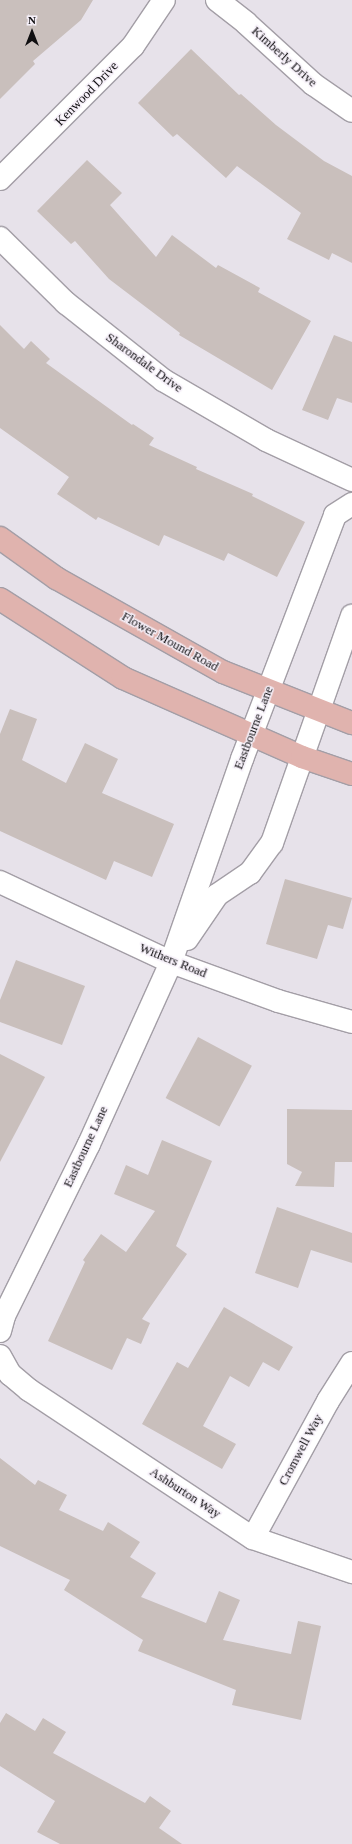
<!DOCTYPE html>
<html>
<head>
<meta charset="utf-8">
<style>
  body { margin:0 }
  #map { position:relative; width:352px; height:1844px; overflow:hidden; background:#e7e2ea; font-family:"Times New Roman",serif }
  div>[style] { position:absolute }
  .building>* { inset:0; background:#c9bfbc; transform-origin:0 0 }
  .roads { filter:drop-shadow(1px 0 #a39ea6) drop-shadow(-1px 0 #a39ea6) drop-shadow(0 1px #a39ea6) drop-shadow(0 -1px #a39ea6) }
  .minor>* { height:22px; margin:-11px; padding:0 11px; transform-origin:11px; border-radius:11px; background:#fff }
  .major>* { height:22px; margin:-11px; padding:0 11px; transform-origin:11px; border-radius:11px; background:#e0b3ae }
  span { translate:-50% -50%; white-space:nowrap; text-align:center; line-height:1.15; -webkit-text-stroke:3px #f5eff8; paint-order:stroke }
  .street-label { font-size:13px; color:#100f11 }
  .north { position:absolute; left:12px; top:12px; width:40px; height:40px; -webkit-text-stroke:3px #f5eff8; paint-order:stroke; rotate:0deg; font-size:11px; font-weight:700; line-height:16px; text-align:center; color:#100f11 }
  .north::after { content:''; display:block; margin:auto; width:14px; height:18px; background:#100f11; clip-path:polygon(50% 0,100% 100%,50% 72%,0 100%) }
</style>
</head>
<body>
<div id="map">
  <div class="building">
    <i style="clip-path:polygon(0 0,93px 0,81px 20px,33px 61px,35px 64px,0 99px)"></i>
    <i style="clip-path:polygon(191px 49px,239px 95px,241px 94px,276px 125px,324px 161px,352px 176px,352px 263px,332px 253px,329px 260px,287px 239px,301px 213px,237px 166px,226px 178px,177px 134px,173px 137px,138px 103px)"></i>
    <i style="clip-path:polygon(87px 160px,122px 193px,110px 205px,156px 257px,172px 235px,216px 268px,218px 265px,260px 288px,258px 292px,311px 321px,272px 390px,179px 335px,180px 333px,109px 279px,75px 241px,71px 244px,37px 211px)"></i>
    <i style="clip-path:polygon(0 325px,24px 349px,31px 341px,50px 359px,46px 363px,132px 425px,133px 424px,154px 438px,149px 445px,197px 467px,196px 469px,253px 494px,252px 496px,305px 522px,277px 577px,228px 553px,224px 561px,164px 535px,159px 546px,98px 517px,96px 520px,57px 494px,69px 477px,0 428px)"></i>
    <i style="clip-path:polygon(334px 335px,352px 342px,352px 403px,337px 398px,328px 420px,302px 410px)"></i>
    <i style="clip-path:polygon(10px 709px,37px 719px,22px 760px,66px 783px,85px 743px,118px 759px,102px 793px,174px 824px,152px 877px,114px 861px,106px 880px,0 831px,0 734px)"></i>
    <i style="clip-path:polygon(285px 879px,352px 898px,343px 929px,328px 925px,317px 959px,266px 944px)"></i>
    <i style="clip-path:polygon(16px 960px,85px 986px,62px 1045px,0 1022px,0 1000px)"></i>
    <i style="left:198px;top:1037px;width:61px;height:69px;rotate:28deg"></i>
    <i style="clip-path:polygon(0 1054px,45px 1077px,0 1162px)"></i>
    <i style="clip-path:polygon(287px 1109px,352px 1110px,352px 1162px,335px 1162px,334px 1187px,295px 1186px,302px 1172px,287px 1164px)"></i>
    <i style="clip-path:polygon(162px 1140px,212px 1161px,176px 1246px,187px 1254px,142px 1319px,150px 1323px,141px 1344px,127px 1338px,112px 1370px,48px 1341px,85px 1262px,83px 1260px,101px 1234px,126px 1252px,155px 1211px,114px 1194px,126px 1165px,148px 1175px)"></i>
    <i style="clip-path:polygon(277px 1207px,352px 1233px,352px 1263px,311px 1250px,298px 1288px,255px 1273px)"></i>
    <i style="clip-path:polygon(224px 1307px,293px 1347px,279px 1371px,263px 1362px,249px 1387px,230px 1376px,203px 1426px,236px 1444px,222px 1469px,142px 1424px,177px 1362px,188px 1368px)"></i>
    <i style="clip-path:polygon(0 1458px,35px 1485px,38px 1480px,67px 1495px,59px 1510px,103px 1531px,108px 1522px,140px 1542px,130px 1557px,156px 1573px,141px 1597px,206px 1623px,219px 1591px,240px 1600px,223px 1640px,291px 1654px,298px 1621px,321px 1626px,301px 1720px,232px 1705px,236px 1690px,138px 1651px,143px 1640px,64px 1590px,70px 1580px,0 1546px)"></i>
    <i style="clip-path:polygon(6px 1713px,35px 1731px,43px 1718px,66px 1732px,53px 1753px,145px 1803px,150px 1796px,171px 1811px,159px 1828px,182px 1844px,60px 1844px,37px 1832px,55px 1801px,0 1766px,0 1723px)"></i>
  </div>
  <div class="roads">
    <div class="minor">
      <i style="left:217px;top:0;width:37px;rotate:38deg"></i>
      <i style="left:246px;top:23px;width:91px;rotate:42.3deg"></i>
      <i style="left:313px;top:84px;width:47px;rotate:34.7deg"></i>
      <i style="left:0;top:179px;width:188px;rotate:-45deg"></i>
      <i style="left:133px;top:46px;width:55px;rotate:-56deg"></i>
      <i style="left:0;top:238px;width:93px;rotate:44.6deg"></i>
      <i style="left:66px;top:303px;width:124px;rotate:38.4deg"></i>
      <i style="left:163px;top:380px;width:119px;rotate:30.2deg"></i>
      <i style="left:266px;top:440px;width:95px;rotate:24.9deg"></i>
      <i style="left:0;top:882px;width:189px;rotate:25.1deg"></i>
      <i style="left:171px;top:962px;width:114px;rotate:20deg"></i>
      <i style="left:278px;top:1001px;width:77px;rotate:15.8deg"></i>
      <i style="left:187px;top:939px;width:53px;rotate:-55.7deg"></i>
      <i style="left:217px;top:895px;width:40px;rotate:-34deg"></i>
      <i style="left:250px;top:873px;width:37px;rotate:-54deg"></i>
      <i style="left:272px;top:843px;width:241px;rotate:-70.6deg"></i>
      <i style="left:0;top:1331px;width:16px;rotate:-75deg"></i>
      <i style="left:4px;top:1316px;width:192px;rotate:-63.7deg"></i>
      <i style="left:89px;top:1144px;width:200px;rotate:-65.7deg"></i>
      <i style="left:171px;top:962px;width:215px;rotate:-70.7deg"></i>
      <i style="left:242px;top:759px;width:261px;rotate:-69.1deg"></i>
      <i style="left:335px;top:515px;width:20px;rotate:-33deg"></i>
      <i style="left:0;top:1356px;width:21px;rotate:61deg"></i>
      <i style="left:10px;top:1374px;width:25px;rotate:40deg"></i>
      <i style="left:29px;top:1390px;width:268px;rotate:33.5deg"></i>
      <i style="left:253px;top:1538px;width:105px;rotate:19deg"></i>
      <i style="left:253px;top:1538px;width:156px;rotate:-61.3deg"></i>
      <i style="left:328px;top:1401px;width:45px;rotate:-57.7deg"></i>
    </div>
    <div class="major">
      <i style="left:0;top:538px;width:69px;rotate:35.5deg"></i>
      <i style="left:56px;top:578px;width:192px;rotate:29.4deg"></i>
      <i style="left:223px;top:672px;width:139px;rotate:21.6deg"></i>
      <i style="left:0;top:599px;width:146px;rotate:32.7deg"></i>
      <i style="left:123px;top:678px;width:196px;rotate:23.8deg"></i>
      <i style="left:302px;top:757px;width:53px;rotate:18.8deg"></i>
    </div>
  </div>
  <div class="street-label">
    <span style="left:284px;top:57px;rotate:42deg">Kimberly Drive</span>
    <span style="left:87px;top:94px;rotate:-46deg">Kenwood Drive</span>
    <span style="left:144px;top:363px;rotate:36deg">Sharondale Drive</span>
    <span style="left:170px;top:642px;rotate:29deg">Flower Mound Road</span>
    <span style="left:254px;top:728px;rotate:-69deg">Eastbourne Lane</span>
    <span style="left:173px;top:961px;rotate:22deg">Withers Road</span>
    <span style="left:86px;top:1147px;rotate:-65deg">Eastbourne Lane</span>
    <span style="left:301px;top:1450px;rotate:-62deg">Cromwell Way</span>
    <span style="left:185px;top:1493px;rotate:33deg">Ashburton Way</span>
  </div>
  <div class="north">N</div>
</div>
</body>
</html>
